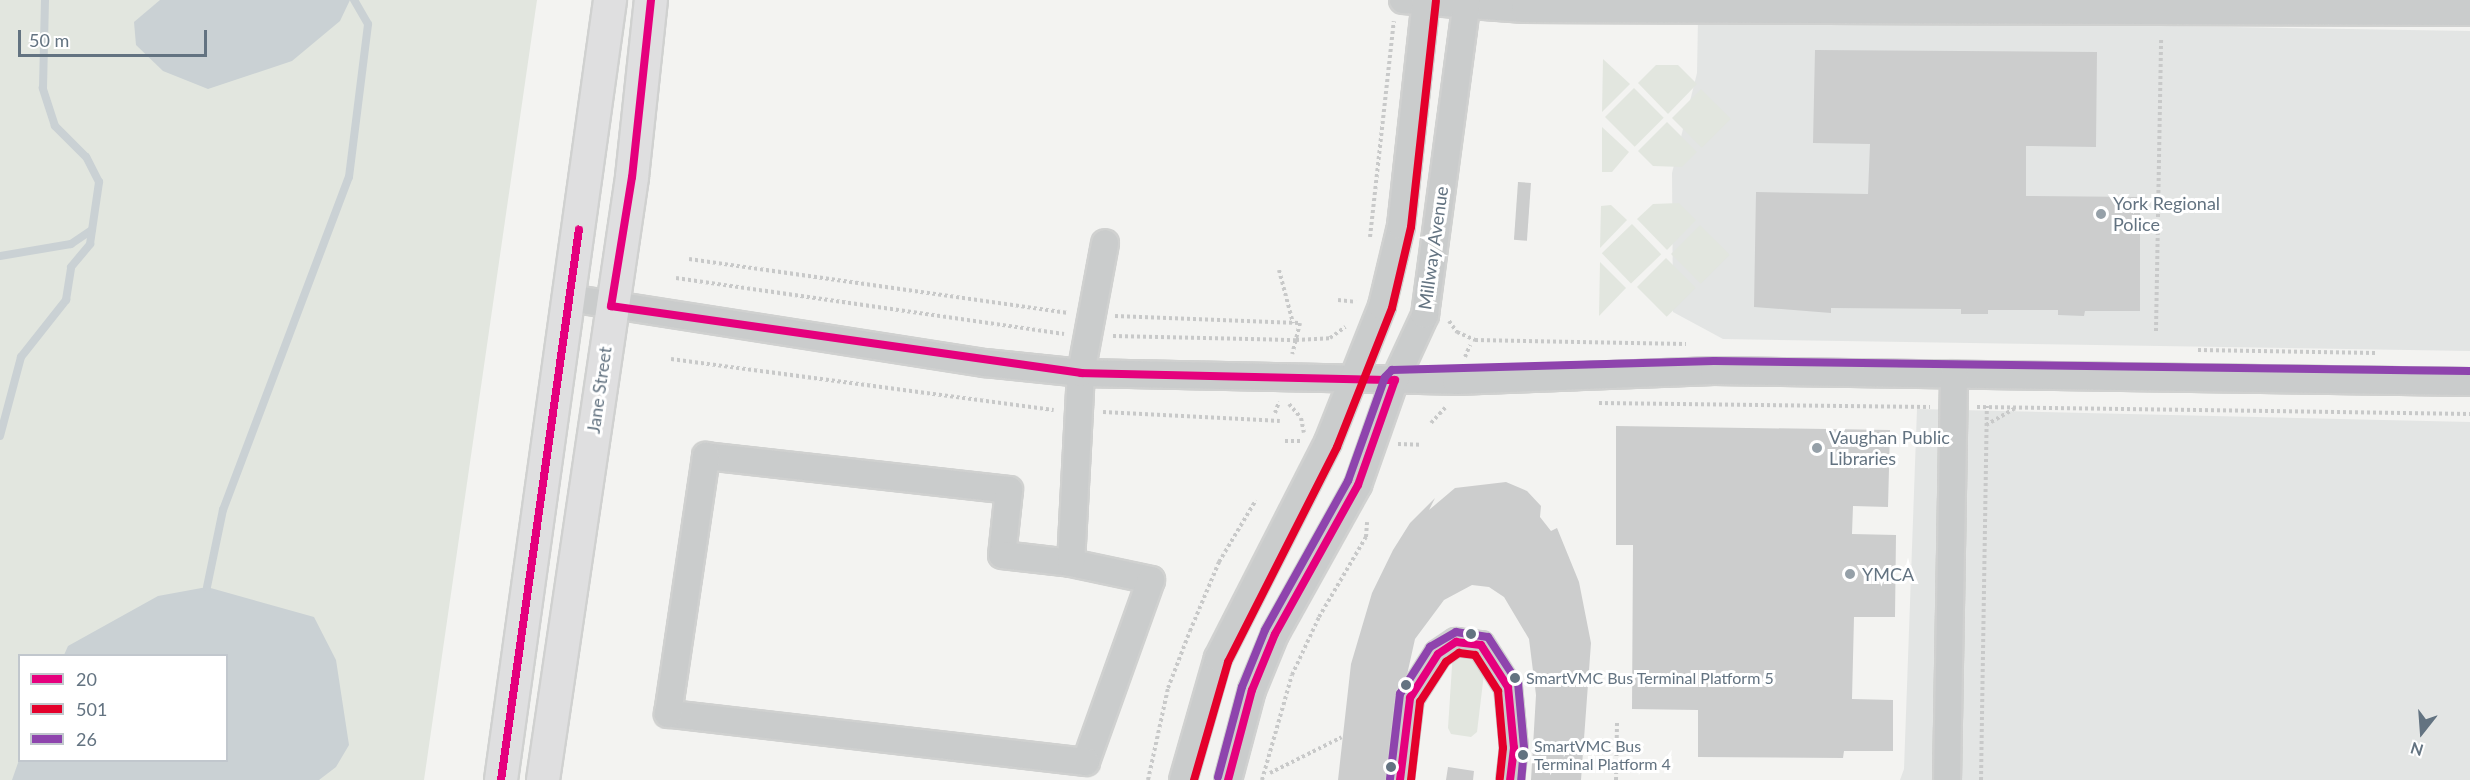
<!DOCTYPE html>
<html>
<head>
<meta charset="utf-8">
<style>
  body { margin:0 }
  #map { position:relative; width:2470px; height:780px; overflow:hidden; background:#f3f3f1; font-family:Lato,sans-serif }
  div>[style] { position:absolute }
  .built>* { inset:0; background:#e3e5e4 }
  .green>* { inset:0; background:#e2e6df; transform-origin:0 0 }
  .water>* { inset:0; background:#cad1d4 }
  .stream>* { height:8px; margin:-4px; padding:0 4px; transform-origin:4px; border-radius:4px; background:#cad1d4 }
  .building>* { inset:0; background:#cccdcd; transform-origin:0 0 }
  .path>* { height:4px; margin-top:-2px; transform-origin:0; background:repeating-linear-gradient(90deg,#c8c9c9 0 3px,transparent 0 6px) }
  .roads { filter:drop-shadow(2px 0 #d0d1d0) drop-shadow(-2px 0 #d0d1d0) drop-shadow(0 2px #d0d1d0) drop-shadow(0 -2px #d0d1d0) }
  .minor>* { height:26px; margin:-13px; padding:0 13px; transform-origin:13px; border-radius:13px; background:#cacccc }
  .major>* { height:32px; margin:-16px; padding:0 16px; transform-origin:16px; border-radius:16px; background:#dfdfe0 }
  .bus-1>* { height:8px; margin:-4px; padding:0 4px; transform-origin:4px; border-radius:4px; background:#e5007d }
  .bus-2>* { height:8px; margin:-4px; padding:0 4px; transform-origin:4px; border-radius:4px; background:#e4002b }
  .bus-3>* { height:8px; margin:-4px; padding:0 4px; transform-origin:4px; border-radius:4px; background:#8e44ad }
  .dots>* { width:16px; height:16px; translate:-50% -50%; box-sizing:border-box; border:3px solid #fff; border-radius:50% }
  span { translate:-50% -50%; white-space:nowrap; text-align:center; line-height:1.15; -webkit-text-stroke:6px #fff; paint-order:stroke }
  .bus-label { font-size:16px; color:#637381 }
  .left { translate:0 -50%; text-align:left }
  .poi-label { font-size:18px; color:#637381 }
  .street-label { font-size:18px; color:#637381 }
  .legend { position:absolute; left:18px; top:654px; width:210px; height:108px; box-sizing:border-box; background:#fff; border:2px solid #c1c7cd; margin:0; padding:8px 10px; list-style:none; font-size:18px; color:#637381 }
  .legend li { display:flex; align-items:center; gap:12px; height:30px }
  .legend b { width:30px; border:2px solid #c1c7cd }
  .north { position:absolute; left:2392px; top:702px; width:60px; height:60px; -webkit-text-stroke:4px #fff; paint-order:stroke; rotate:197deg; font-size:16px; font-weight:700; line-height:24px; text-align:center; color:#637381 }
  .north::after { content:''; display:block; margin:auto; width:21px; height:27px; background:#637381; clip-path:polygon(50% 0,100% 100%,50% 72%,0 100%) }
  .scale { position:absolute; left:18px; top:30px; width:189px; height:27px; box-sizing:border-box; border:3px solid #637381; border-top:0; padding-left:8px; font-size:18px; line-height:21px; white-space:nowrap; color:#637381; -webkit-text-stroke:4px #fff; paint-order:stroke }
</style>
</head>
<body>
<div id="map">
  <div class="built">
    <i style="clip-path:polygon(1698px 18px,2470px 31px,2470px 351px,1723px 339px,1673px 312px,1672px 173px,1697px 73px)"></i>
    <i style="clip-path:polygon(1917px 409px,2470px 422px,2470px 780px,1900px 780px,1904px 769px)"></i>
  </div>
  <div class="green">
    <i style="clip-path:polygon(evenodd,0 0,537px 0,424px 780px,0 780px,0 0,20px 656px,226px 656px,226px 760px,20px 760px,20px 656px)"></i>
    <i style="clip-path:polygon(1603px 59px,1630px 84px,1602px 112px)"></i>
    <i style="clip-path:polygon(1656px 65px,1678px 65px,1697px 84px,1668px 114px,1638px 83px)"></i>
    <i style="left:1634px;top:88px;width:42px;height:41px;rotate:45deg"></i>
    <i style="left:1701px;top:89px;width:42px;height:41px;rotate:45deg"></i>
    <i style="clip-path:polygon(1667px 122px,1697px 152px,1682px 167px,1653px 166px,1638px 151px)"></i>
    <i style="clip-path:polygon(1602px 127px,1629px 152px,1612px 172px,1602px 172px)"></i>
    <i style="clip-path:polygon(1679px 203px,1696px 220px,1667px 250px,1637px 219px,1653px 204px)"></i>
    <i style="clip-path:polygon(1611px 205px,1627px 220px,1600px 248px,1601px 206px)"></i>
    <i style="left:1632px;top:224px;width:42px;height:42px;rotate:46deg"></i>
    <i style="left:1700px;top:225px;width:42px;height:41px;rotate:45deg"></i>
    <i style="left:1666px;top:258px;width:42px;height:41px;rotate:45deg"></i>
    <i style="clip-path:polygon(1600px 262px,1626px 288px,1599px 316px)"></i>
    <i style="clip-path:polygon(1453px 651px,1486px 657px,1477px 732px,1471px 737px,1451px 734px,1448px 728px)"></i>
  </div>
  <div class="water">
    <i style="clip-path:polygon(160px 0,350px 0,340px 21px,292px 61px,208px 89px,163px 71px,136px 45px,134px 22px)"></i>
    <i style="clip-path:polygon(207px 587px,314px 617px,336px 660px,349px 745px,336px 767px,319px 780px,12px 780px,19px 760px,226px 760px,226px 656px,64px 655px,68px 646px,158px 596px)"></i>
  </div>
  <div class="stream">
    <i style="left:0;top:256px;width:72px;rotate:-9.6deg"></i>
    <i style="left:71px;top:244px;width:25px;rotate:-34deg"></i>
    <i style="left:0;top:436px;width:82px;rotate:-75.1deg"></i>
    <i style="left:21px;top:357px;width:73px;rotate:-51.7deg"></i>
    <i style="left:66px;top:300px;width:33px;rotate:-81deg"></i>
    <i style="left:71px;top:267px;width:30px;rotate:-50deg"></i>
    <i style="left:90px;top:244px;width:63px;rotate:-81.7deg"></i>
    <i style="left:99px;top:182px;width:28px;rotate:-117deg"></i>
    <i style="left:86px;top:157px;width:44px;rotate:-135deg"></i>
    <i style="left:55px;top:126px;width:40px;rotate:-108deg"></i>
    <i style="left:43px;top:88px;width:88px;rotate:-88.7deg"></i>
    <i style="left:207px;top:587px;width:79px;rotate:-78.3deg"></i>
    <i style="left:223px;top:510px;width:356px;rotate:-69.3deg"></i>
    <i style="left:349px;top:177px;width:154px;rotate:-82.9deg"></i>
    <i style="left:368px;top:24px;width:28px;rotate:-120deg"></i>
  </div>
  <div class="building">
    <i style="clip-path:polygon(1815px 50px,2097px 52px,2096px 147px,2026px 146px,2026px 196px,2140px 197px,2140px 311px,2085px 311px,2084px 316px,2058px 315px,2058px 310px,1988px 310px,1988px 314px,1961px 314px,1961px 309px,1831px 308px,1831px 313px,1754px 307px,1756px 192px,1868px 194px,1870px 144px,1813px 143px)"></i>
    <i style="left:1518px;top:182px;width:13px;height:58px;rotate:4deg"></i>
    <i style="clip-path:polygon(1616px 426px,1890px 430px,1888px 507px,1853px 506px,1852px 534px,1896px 535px,1895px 617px,1854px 617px,1852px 699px,1893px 700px,1893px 751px,1844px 751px,1843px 758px,1698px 757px,1698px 710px,1632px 709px,1633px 545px,1616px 545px)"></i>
    <i style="clip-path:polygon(1506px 482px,1527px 491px,1541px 506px,1540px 517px,1551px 531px,1557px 528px,1579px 582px,1591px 643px,1581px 780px,1531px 780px,1536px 695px,1529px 639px,1504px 597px,1489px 587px,1472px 585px,1444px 600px,1415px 639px,1401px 702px,1392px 780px,1338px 780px,1351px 664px,1372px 593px,1393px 550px,1410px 523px,1435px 498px,1429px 510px,1455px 488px)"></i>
    <i style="clip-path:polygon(1448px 767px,1474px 771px,1473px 780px,1446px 780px)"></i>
  </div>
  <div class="path">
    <i style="left:1370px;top:237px;width:217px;rotate:-83.7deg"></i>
    <i style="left:689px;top:259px;width:383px;rotate:8.1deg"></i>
    <i style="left:1279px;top:270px;width:55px;rotate:75.2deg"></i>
    <i style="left:676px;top:278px;width:392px;rotate:8.2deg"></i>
    <i style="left:1338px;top:300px;width:18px;rotate:6deg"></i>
    <i style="left:1115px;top:316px;width:185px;rotate:2.2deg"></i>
    <i style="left:1300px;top:323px;width:32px;rotate:104deg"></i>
    <i style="left:1449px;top:321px;width:14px;rotate:54deg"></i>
    <i style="left:1457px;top:332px;width:20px;rotate:24deg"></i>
    <i style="left:1475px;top:340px;width:211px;rotate:1.1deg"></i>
    <i style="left:2156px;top:331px;width:293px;rotate:-89deg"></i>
    <i style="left:1113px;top:336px;width:183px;rotate:1.3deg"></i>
    <i style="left:1296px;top:340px;width:34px;rotate:-3deg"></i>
    <i style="left:1330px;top:338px;width:19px;rotate:-36deg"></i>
    <i style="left:2198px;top:350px;width:178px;rotate:1deg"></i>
    <i style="left:1465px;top:357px;width:13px;rotate:-67deg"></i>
    <i style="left:671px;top:359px;width:386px;rotate:7.6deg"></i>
    <i style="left:1599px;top:403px;width:331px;rotate:0.7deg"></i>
    <i style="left:1289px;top:404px;width:18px;rotate:49deg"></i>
    <i style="left:1301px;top:418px;width:15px;rotate:79deg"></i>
    <i style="left:1977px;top:407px;width:493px;rotate:0.8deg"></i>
    <i style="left:1103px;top:412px;width:177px;rotate:2.9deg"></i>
    <i style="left:1275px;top:413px;width:12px;rotate:-70deg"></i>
    <i style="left:1431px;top:423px;width:23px;rotate:-47deg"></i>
    <i style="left:1986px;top:425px;width:34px;rotate:-30deg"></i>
    <i style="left:1285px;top:441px;width:16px"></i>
    <i style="left:1398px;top:444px;width:23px;rotate:2deg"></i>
    <i style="left:1270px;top:773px;width:80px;rotate:-26.6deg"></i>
    <i style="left:1148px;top:780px;width:94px;rotate:-77.7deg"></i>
    <i style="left:1168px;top:688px;width:61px;rotate:-68.9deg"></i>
    <i style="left:1190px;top:631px;width:75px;rotate:-67.2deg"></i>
    <i style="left:1219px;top:562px;width:72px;rotate:-59.2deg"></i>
    <i style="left:1262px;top:780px;width:109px;rotate:-74.1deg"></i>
    <i style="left:1292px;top:675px;width:64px;rotate:-65deg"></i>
    <i style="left:1319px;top:617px;width:93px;rotate:-59.6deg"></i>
    <i style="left:1366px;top:537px;width:15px;rotate:-86deg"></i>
    <i style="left:1616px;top:780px;width:58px;rotate:-89deg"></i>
    <i style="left:1981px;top:780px;width:374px;rotate:-89.1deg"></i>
  </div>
  <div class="roads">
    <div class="minor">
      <i style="left:1403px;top:0;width:122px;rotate:4.2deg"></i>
      <i style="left:1525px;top:9px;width:945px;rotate:0.18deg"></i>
      <i style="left:569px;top:298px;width:421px;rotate:8.9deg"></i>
      <i style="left:985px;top:363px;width:97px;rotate:5.9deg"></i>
      <i style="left:1081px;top:373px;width:375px;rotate:1.2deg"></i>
      <i style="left:1456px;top:381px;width:258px;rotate:-2.2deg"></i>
      <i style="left:1714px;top:371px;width:756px;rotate:0.83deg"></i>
      <i style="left:706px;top:456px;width:305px;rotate:6.4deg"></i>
      <i style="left:1009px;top:490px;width:65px;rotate:96.1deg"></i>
      <i style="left:1002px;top:555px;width:69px;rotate:6.6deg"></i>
      <i style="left:1071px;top:563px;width:82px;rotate:12deg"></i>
      <i style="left:1151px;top:580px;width:193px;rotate:109.7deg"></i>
      <i style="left:1086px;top:762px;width:421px;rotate:-173.4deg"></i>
      <i style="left:668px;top:714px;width:261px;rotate:-81.6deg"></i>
      <i style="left:1071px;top:563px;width:190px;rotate:-87deg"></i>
      <i style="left:1081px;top:373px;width:132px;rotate:-79.5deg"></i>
      <i style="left:1183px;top:780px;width:127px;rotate:-74deg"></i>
      <i style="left:1218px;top:658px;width:242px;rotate:-63deg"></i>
      <i style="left:1328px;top:442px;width:146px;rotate:-68.3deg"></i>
      <i style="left:1382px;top:306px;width:82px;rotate:-76.6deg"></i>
      <i style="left:1401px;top:226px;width:227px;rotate:-83.7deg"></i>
      <i style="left:1228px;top:780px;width:93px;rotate:-75.1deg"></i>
      <i style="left:1252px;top:690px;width:61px;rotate:-67.7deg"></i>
      <i style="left:1275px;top:634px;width:171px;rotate:-60.9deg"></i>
      <i style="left:1358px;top:485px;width:111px;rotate:-70.6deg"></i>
      <i style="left:1395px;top:380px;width:72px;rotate:-65.2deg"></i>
      <i style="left:1425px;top:315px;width:318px;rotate:-82.4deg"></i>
      <i style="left:1400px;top:780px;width:83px;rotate:-83deg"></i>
      <i style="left:1410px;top:698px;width:52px;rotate:-57.5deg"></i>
      <i style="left:1438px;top:654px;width:22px;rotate:-34deg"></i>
      <i style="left:1456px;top:642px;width:25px;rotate:7deg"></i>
      <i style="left:1481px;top:645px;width:50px;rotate:57.3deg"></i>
      <i style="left:1508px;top:687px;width:61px;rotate:84.4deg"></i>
      <i style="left:1514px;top:748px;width:32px;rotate:97deg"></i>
      <i style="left:1947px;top:780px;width:406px;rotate:-89deg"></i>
    </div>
    <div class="major">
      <i style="left:501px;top:780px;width:788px;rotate:-82.04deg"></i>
      <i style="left:543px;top:780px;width:610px;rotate:-81.6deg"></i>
      <i style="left:632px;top:177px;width:178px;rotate:-83.9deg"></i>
    </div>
  </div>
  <div class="bus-1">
    <i style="left:651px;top:0;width:178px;rotate:96.1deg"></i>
    <i style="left:632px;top:177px;width:131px;rotate:99.2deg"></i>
    <i style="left:611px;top:306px;width:475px;rotate:8.1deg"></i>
    <i style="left:1081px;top:373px;width:314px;rotate:1.3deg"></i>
    <i style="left:1395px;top:380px;width:111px;rotate:109.4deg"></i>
    <i style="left:1358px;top:485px;width:171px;rotate:119.1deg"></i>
    <i style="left:1275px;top:634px;width:61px;rotate:112.3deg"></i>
    <i style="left:1252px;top:690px;width:93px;rotate:104.9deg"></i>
    <i style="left:501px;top:780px;width:556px;rotate:-81.94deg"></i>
    <i style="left:1400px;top:780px;width:83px;rotate:-83deg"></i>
    <i style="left:1410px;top:698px;width:52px;rotate:-57.5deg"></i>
    <i style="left:1438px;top:654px;width:22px;rotate:-34deg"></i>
    <i style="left:1456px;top:642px;width:25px;rotate:7deg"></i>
    <i style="left:1481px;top:645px;width:50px;rotate:57.3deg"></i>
    <i style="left:1508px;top:687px;width:61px;rotate:84.4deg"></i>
    <i style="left:1514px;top:748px;width:32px;rotate:97deg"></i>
  </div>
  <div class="bus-2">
    <i style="left:1194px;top:780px;width:123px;rotate:-73.9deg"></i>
    <i style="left:1228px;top:662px;width:241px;rotate:-63.1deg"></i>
    <i style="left:1337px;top:447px;width:149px;rotate:-68.4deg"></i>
    <i style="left:1392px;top:308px;width:83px;rotate:-76.8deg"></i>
    <i style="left:1411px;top:227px;width:227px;rotate:-83.7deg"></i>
    <i style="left:1411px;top:780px;width:79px;rotate:-83.4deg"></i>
    <i style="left:1420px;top:702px;width:48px;rotate:-57deg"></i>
    <i style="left:1446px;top:662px;width:16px;rotate:-35deg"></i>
    <i style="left:1459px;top:653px;width:16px;rotate:7deg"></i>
    <i style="left:1475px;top:655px;width:43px;rotate:57.4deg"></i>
    <i style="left:1498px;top:691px;width:57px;rotate:85deg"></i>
    <i style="left:1503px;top:748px;width:31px;rotate:96deg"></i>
  </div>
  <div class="bus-3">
    <i style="left:1218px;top:777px;width:93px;rotate:-75.1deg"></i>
    <i style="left:1242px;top:687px;width:61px;rotate:-68deg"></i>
    <i style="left:1265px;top:630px;width:171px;rotate:-60.9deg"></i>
    <i style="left:1348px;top:481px;width:110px;rotate:-70.4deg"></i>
    <i style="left:1385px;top:377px;width:10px;rotate:-45deg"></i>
    <i style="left:1392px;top:370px;width:322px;rotate:-1.6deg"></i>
    <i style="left:1714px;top:361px;width:756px;rotate:0.76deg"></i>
    <i style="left:1390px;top:779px;width:86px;rotate:-83.3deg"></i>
    <i style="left:1400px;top:694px;width:56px;rotate:-57.4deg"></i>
    <i style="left:1430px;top:647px;width:30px;rotate:-30deg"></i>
    <i style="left:1456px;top:632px;width:32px;rotate:9deg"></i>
    <i style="left:1488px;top:637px;width:55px;rotate:56.9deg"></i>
    <i style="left:1518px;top:683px;width:65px;rotate:84.7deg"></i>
    <i style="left:1524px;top:748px;width:32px;rotate:95deg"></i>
  </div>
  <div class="dots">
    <i style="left:2101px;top:214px;background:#95a0a8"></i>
    <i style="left:1817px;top:448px;background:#95a0a8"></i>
    <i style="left:1850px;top:574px;background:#95a0a8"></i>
    <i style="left:1471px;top:634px;background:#637381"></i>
    <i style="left:1515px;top:678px;background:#637381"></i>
    <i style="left:1406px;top:685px;background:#637381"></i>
    <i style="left:1523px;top:755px;background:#637381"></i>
    <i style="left:1391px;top:767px;background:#637381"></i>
  </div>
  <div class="bus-label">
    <span class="left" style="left:1526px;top:678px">SmartVMC Bus Terminal Platform 5</span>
    <span class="left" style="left:1534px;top:755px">SmartVMC Bus<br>Terminal Platform 4</span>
  </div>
  <div class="poi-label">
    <span class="left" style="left:2113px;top:214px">York Regional<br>Police</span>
    <span class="left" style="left:1829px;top:448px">Vaughan Public<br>Libraries</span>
    <span class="left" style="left:1862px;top:574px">YMCA</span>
  </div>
  <div class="street-label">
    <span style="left:1433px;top:248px;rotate:-82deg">Millway Avenue</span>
    <span style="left:599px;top:390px;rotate:-82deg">Jane Street</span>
  </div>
  <ul class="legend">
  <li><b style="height:8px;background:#e5007d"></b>20</li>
  <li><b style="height:8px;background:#e4002b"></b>501</li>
  <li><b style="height:8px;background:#8e44ad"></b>26</li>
  </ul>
  <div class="north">N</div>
  <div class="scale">50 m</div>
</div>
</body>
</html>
